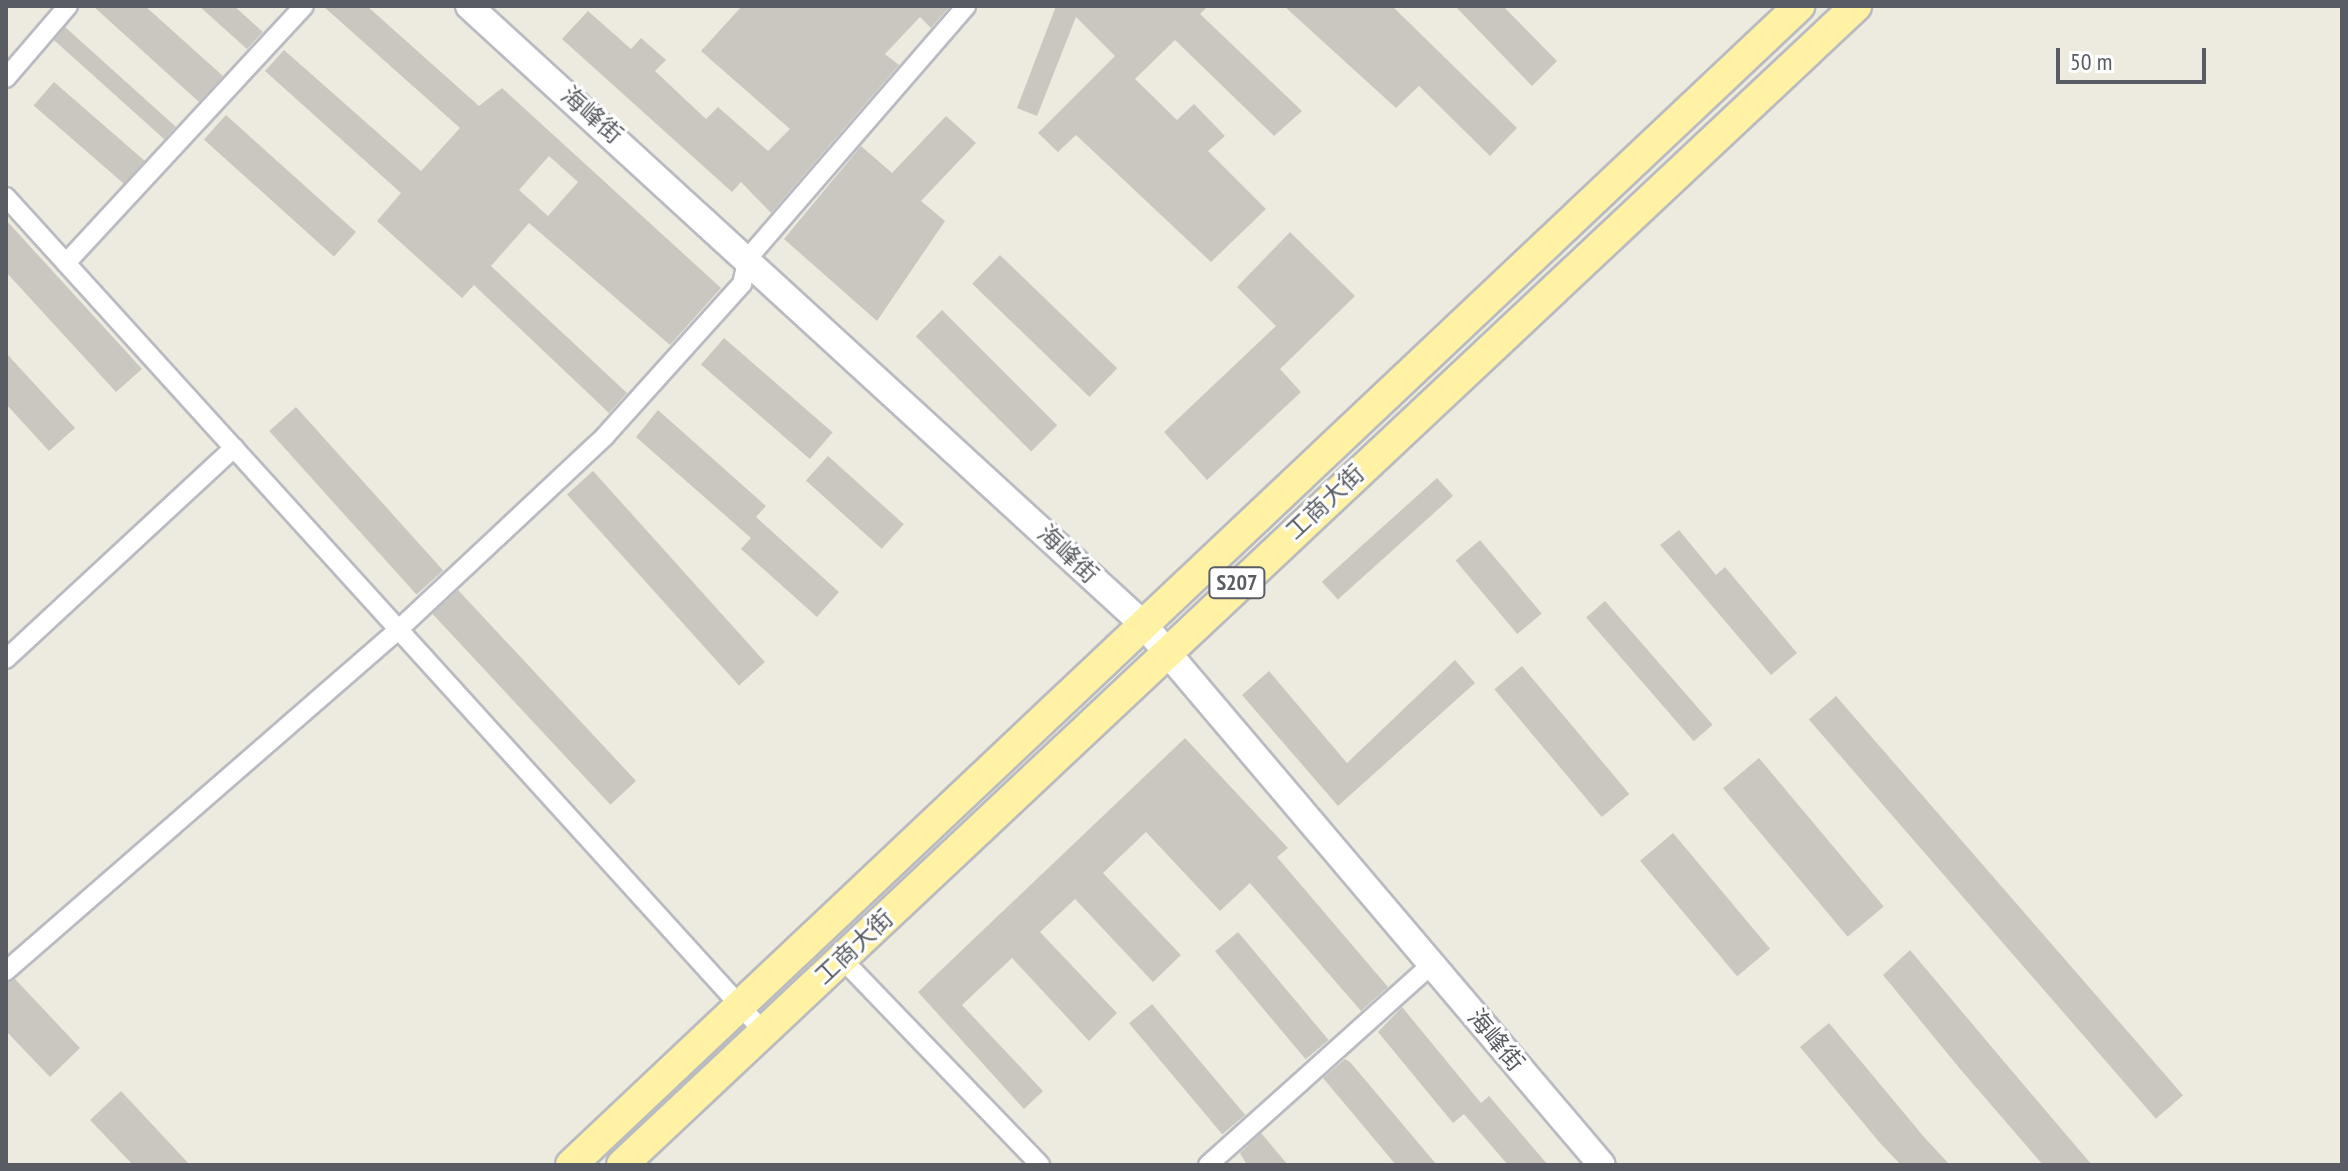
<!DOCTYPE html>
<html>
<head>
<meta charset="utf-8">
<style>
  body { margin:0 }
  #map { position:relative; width:2348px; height:1171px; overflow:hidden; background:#edebe0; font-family:"PT Sans Narrow","Noto Sans SC",sans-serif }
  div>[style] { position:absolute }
  .building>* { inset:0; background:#cac7c0; transform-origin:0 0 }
  .roads { filter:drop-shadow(2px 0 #b9bbc1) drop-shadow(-2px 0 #b9bbc1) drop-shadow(0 2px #b9bbc1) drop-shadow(0 -2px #b9bbc1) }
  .street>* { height:18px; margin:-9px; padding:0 9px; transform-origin:9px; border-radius:9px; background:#fff }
  .secondary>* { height:26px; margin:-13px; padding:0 13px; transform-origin:13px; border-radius:13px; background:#fff }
  .primary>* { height:30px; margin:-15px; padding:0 15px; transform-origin:15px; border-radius:15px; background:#fff2a4 }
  span { translate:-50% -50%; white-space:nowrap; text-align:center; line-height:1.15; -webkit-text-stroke:6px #fff; paint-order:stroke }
  .shield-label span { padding:2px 6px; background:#fff; border:2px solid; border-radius:6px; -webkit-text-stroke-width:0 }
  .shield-label { font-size:22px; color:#595d63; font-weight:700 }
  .street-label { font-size:24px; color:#595d63 }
  .frame { position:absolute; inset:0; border:8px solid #595d63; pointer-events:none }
  .scale { position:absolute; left:2056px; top:48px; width:150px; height:36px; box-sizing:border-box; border:4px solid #595d63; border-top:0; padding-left:10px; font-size:24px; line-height:28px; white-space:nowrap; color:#595d63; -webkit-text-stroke:6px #fff; paint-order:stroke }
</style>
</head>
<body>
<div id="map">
  <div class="building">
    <i style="clip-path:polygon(93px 6px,145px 6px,223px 76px,199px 102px)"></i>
    <i style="clip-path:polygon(199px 6px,234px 6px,263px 32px,247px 49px)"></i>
    <i style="clip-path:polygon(evenodd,323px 6px,367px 6px,479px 106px,502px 88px,721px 288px,670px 345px,529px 223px,491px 266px,627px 393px,609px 413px,474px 285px,462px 298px,377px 221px,401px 193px,265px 71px,284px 50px,421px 171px,460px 128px,323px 6px,549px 156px,578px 182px,548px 216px,519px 190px,549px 156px)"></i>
    <i style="clip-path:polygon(742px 6px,950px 6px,931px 28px,920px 17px,885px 54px,899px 65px,771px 213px,741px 182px,732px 192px,562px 39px,588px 11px,631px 49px,641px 38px,666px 60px,655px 71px,706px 119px,718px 107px,768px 151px,790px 129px,701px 51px)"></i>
    <i style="clip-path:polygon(1056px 6px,1208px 6px,1200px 14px,1302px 111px,1274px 136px,1175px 40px,1135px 79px,1177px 120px,1194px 104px,1225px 136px,1208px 151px,1266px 209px,1211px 262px,1076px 135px,1058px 152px,1038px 133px,1115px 56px,1076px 17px,1037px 116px,1017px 108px)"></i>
    <i style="clip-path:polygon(1284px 6px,1392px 6px,1517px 128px,1490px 156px,1419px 86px,1396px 108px)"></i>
    <i style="clip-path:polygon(1455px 6px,1503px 6px,1557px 61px,1532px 86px)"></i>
    <i style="left:65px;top:27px;width:149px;height:17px;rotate:42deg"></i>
    <i style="left:54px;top:82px;width:120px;height:31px;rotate:41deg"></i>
    <i style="left:226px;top:115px;width:175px;height:33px;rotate:42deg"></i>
    <i style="clip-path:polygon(946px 116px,976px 143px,921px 201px,945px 221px,877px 321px,784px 239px,861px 146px,892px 173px)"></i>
    <i style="clip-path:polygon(6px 220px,142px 369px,116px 392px,6px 272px)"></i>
    <i style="clip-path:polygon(1290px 232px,1355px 296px,1280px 369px,1301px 392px,1207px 480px,1164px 432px,1276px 326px,1237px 287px)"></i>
    <i style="left:1000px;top:255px;width:163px;height:40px;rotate:44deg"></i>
    <i style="left:942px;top:310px;width:163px;height:37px;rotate:45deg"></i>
    <i style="left:724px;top:338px;width:144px;height:35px;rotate:41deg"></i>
    <i style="clip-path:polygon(6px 353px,75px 428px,49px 451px,6px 404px)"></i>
    <i style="left:296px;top:407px;width:220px;height:36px;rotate:48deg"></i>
    <i style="clip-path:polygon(658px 410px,766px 506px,756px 517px,839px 592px,817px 617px,741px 549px,751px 538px,636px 437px)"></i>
    <i style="left:828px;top:456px;width:102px;height:33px;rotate:42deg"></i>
    <i style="left:593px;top:471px;width:257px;height:35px;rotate:48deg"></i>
    <i style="left:1437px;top:478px;width:24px;height:155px;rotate:48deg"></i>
    <i style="clip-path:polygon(1679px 530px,1716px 575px,1725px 567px,1797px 653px,1771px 675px,1660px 545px)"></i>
    <i style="left:1480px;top:540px;width:96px;height:32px;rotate:50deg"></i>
    <i style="left:458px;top:590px;width:261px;height:35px;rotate:47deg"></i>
    <i style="left:1605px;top:601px;width:164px;height:25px;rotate:49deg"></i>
    <i style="clip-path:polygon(1455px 660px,1475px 683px,1338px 806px,1242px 695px,1269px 671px,1347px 763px)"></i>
    <i style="left:1522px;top:666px;width:167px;height:36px;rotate:50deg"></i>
    <i style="left:1836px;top:696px;width:529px;height:36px;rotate:49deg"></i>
    <i style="clip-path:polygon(1185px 738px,1288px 848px,1277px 857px,1388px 987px,1361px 1011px,1250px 883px,1220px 911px,1146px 832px,1103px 873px,1181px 955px,1153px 982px,1075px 899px,1040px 932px,1117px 1013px,1089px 1041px,1012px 958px,962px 1005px,1043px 1091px,1024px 1109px,918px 992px)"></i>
    <i style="left:1759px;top:758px;width:194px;height:47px;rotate:50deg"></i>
    <i style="left:1673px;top:833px;width:151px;height:43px;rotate:50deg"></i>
    <i style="left:1238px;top:932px;width:141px;height:30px;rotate:50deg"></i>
    <i style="clip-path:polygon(1910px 950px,2006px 1064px,2092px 1165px,2043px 1165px,1961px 1070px,1883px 975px)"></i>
    <i style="clip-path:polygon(15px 979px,80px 1048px,50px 1077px,6px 1031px,6px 983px)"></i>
    <i style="left:1152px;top:1004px;width:145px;height:30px;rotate:50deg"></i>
    <i style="clip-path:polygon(1402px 1007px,1481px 1103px,1489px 1096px,1548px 1165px,1508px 1165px,1464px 1114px,1453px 1123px,1378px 1032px)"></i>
    <i style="clip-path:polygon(1829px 1023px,1924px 1137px,1950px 1165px,1901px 1165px,1880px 1143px,1800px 1047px)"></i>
    <i style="clip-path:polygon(1345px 1059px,1350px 1062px,1437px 1165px,1396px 1165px,1323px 1078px)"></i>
    <i style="clip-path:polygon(121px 1091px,190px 1165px,133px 1165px,90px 1120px)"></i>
    <i style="clip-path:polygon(1261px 1133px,1288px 1165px,1247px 1165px,1240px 1153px)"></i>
  </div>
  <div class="roads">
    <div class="street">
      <i style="left:6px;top:78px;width:95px;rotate:-49.3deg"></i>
      <i style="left:6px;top:197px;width:1128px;rotate:47.77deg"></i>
      <i style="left:66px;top:263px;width:350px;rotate:-47.2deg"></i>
      <i style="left:6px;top:659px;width:311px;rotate:-42.8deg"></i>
      <i style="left:842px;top:959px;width:286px;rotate:46.1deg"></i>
      <i style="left:6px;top:971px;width:520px;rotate:-41.02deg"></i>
      <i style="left:398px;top:630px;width:284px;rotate:-43.1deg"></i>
      <i style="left:605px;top:436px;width:205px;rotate:-48deg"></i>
      <i style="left:742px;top:284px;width:27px;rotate:-77deg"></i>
      <i style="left:748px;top:258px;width:333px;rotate:-49.1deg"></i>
      <i style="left:1208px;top:1165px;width:301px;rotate:-41.9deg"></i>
    </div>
    <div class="secondary">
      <i style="left:469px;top:6px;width:914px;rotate:42.52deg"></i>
      <i style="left:1143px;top:624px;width:709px;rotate:49.69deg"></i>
    </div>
    <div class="primary">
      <i style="left:571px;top:1165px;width:1689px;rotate:-43.34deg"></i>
      <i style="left:622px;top:1165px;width:1693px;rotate:-43.2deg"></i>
    </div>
  </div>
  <div class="shield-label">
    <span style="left:1237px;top:583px">S207</span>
  </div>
  <div class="street-label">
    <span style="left:592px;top:115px;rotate:41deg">海峰街</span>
    <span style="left:1325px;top:502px;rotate:-43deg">工商大街</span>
    <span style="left:1068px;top:554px;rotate:43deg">海峰街</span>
    <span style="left:854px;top:947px;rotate:-43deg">工商大街</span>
    <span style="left:1496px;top:1040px;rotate:50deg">海峰街</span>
  </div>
  <div class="frame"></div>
  <div class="scale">50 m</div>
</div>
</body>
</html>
